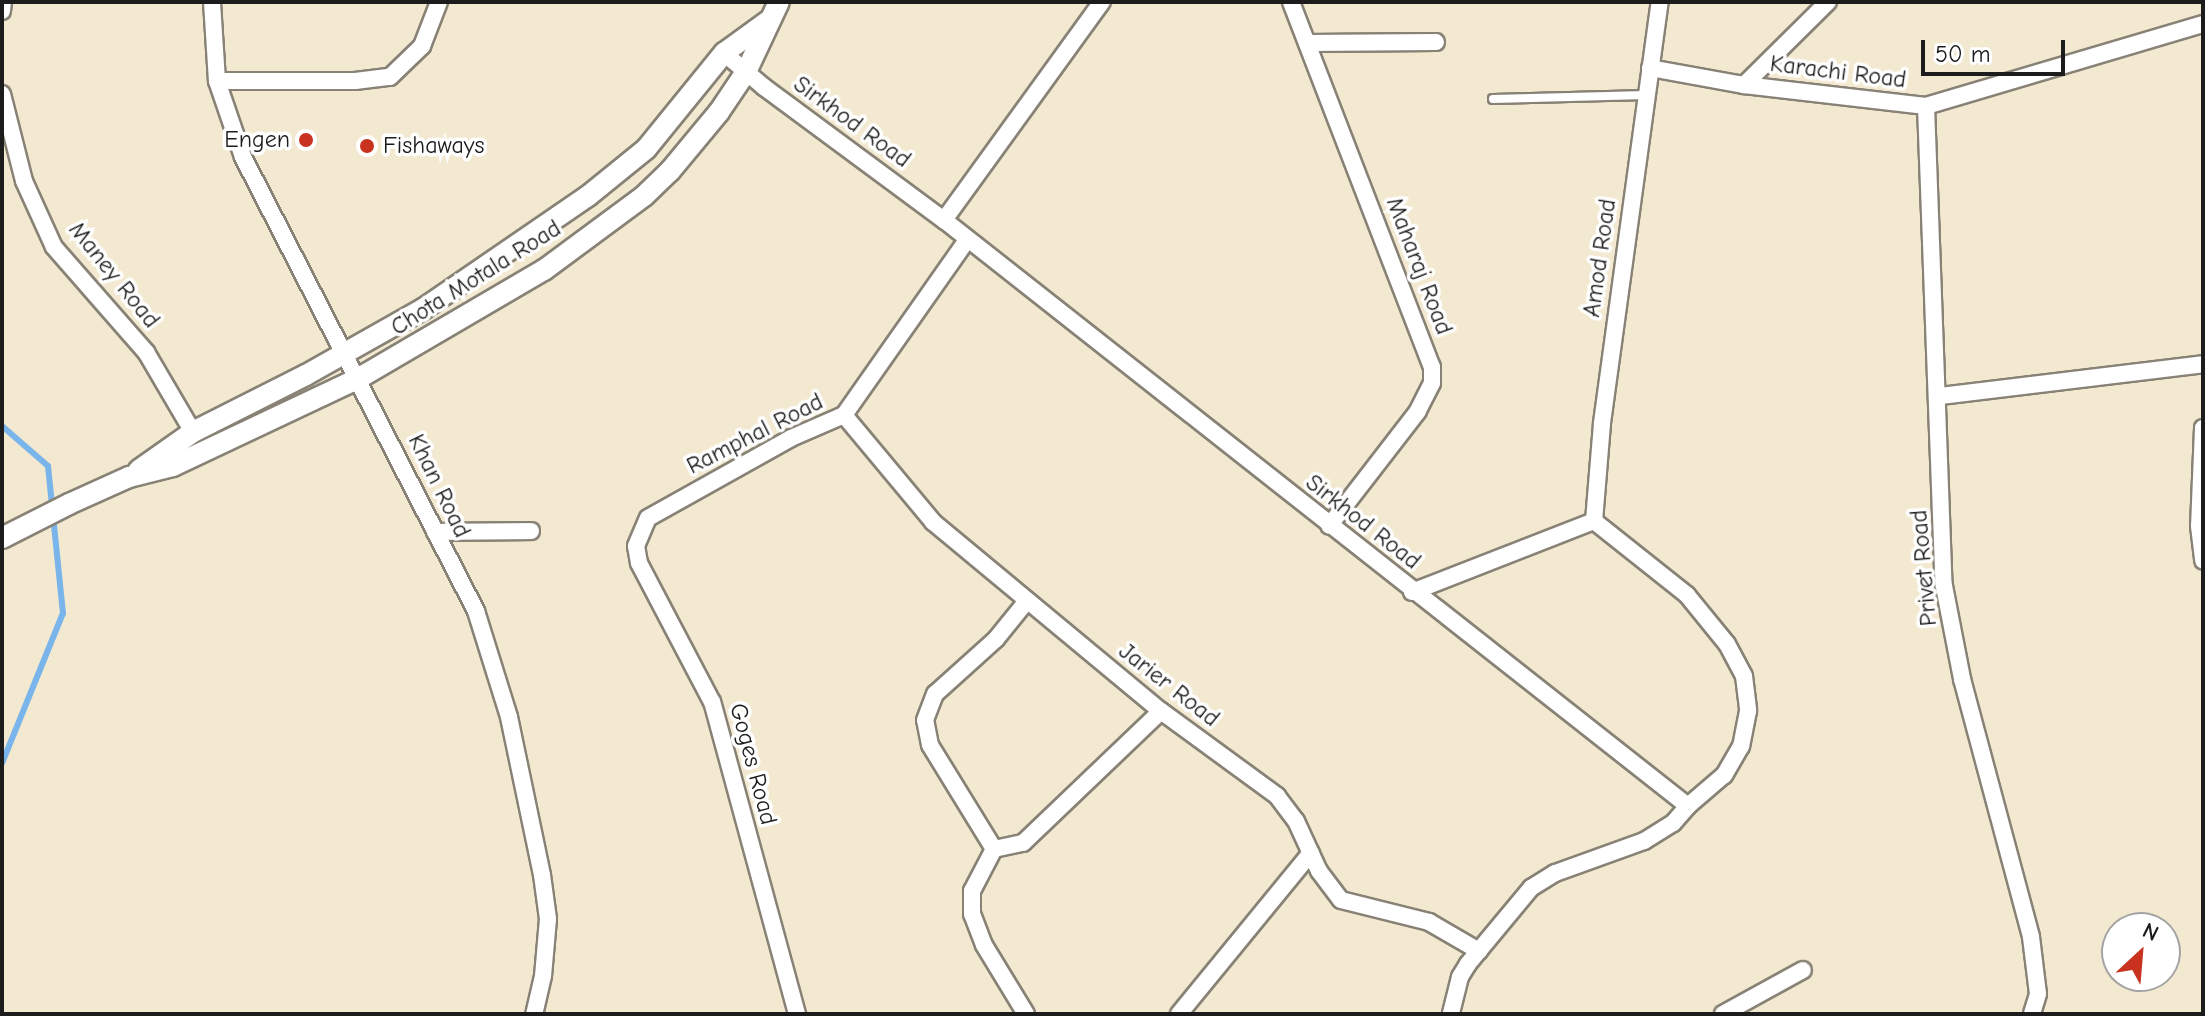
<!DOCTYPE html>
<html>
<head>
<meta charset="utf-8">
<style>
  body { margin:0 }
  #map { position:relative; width:2205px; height:1016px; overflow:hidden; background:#f3e9d1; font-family:"Comic Neue",sans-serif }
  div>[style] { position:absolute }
  .stream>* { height:6px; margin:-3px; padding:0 3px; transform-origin:3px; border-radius:3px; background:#79b4ea }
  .roads { filter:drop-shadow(2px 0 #888276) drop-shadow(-2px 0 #888276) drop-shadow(0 2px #888276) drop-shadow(0 -2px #888276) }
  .service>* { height:8px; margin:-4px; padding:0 4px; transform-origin:4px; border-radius:4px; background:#fff }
  .minor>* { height:16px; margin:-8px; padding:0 8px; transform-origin:8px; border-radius:8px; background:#fff }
  .tertiary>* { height:20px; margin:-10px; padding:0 10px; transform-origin:10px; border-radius:10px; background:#fff }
  .dots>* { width:22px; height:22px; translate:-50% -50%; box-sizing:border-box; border:4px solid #fff; border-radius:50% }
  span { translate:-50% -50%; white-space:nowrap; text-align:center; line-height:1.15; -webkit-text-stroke:7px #fff; paint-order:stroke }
  .street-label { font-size:24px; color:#1c1c1c }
  .poi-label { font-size:24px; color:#1c1c1c }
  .right { translate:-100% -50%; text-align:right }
  .left { translate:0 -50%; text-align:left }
  .frame { position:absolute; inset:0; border:4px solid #1c1c1c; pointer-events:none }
  .north { position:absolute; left:2101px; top:912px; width:80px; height:80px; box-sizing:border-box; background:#fff; border:2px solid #a4a4a4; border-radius:50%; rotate:26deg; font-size:22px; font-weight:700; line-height:32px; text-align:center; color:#1c1c1c }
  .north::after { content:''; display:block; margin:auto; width:28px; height:36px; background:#c8321e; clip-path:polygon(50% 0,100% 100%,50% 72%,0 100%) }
  .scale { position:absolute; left:1921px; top:40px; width:144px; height:36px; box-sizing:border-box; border:4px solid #1c1c1c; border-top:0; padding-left:10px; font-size:24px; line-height:28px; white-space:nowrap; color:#1c1c1c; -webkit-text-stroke:6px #fff; paint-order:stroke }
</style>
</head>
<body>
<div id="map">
  <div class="stream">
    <i style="left:2px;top:426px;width:61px;rotate:41deg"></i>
    <i style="left:48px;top:466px;width:148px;rotate:84.2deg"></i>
    <i style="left:63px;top:613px;width:162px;rotate:112.1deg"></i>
  </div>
  <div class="roads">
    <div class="service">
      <i style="left:1493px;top:99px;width:153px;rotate:-1.5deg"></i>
    </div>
    <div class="minor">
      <i style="left:212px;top:2px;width:79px;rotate:86.4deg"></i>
      <i style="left:217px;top:81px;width:80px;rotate:71.1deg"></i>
      <i style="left:243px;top:157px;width:510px;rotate:62.83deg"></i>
      <i style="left:476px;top:611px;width:111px;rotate:72.7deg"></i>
      <i style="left:509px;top:717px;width:161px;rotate:78.2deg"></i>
      <i style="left:542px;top:875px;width:44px;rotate:82.2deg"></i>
      <i style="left:548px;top:919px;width:57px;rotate:95deg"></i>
      <i style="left:543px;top:976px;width:39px;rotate:103deg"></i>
      <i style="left:1291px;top:2px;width:391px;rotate:68.9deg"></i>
      <i style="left:1432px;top:367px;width:16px;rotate:90deg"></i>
      <i style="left:1432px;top:383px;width:31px;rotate:117deg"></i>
      <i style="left:1418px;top:411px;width:145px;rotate:127.7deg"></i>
      <i style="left:2px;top:11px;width:9px;rotate:-84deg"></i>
      <i style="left:1307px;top:43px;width:129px;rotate:-0.4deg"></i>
      <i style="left:724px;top:53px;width:52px;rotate:40.4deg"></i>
      <i style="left:764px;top:87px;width:224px;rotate:36.5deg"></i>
      <i style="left:944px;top:220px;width:947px;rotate:38.23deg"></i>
      <i style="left:1688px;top:806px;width:23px;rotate:131deg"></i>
      <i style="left:1673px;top:823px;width:34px;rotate:148deg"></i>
      <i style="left:1644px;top:841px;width:95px;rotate:160.2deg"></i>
      <i style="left:1555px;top:873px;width:28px;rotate:148deg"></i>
      <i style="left:1531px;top:888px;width:99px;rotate:129.7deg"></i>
      <i style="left:1468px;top:964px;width:15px;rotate:122deg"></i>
      <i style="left:1460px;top:977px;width:38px;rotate:104deg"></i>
      <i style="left:1650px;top:68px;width:96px;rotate:10.3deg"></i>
      <i style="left:1744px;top:85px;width:183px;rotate:6.6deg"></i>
      <i style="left:1926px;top:106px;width:289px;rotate:-16.5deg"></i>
      <i style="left:217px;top:81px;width:138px"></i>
      <i style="left:355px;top:81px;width:35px;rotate:-7deg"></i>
      <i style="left:390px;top:77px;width:45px;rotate:-44.1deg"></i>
      <i style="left:422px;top:46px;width:47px;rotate:-68.9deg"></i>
      <i style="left:1744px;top:85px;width:118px;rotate:-44.7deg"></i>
      <i style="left:2px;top:94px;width:90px;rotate:75.8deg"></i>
      <i style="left:24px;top:181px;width:72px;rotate:65.6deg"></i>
      <i style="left:54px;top:247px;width:140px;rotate:48.8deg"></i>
      <i style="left:146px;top:352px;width:93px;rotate:59.6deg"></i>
      <i style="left:1926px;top:106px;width:480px;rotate:87.9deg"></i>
      <i style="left:1944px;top:586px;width:95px;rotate:79deg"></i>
      <i style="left:1962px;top:679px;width:267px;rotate:75deg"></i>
      <i style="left:2031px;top:937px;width:57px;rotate:83deg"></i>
      <i style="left:2038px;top:994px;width:21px;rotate:107deg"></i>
      <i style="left:944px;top:220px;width:269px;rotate:-54.1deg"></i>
      <i style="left:1940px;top:396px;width:265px;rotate:-6.9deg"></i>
      <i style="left:844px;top:415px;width:139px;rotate:50.2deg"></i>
      <i style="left:933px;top:522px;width:296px;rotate:39.7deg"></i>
      <i style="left:1161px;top:711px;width:144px;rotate:36.2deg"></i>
      <i style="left:1277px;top:796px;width:31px;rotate:53deg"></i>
      <i style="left:1296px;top:821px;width:55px;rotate:65.3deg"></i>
      <i style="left:1319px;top:871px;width:36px;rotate:53deg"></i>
      <i style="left:1341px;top:900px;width:91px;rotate:14deg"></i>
      <i style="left:1429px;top:922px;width:58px;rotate:30.1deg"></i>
      <i style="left:2203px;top:428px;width:98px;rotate:92.3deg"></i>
      <i style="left:2199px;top:526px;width:35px;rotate:83deg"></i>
      <i style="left:1594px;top:521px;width:119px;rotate:38.5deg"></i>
      <i style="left:1687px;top:595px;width:63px;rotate:50.8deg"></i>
      <i style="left:1727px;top:644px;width:36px;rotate:62deg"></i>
      <i style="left:1744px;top:676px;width:35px;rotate:83deg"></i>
      <i style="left:1748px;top:711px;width:36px;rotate:101deg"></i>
      <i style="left:1741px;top:746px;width:34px;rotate:120deg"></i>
      <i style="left:1724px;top:775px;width:48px;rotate:139.3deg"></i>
      <i style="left:435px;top:532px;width:96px;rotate:-0.6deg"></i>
      <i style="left:1412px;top:592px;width:195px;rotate:-21.3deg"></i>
      <i style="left:1594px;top:521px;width:98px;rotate:-85.3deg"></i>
      <i style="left:1602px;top:423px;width:425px;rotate:-82.2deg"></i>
      <i style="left:994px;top:849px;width:30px;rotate:-12deg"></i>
      <i style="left:1023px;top:843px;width:191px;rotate:-43.7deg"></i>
      <i style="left:797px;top:1014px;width:323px;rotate:-105.2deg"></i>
      <i style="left:712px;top:702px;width:157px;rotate:-117.7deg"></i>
      <i style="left:639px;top:563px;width:17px;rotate:-100deg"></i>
      <i style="left:636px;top:546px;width:30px;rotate:-67deg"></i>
      <i style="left:648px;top:518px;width:164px;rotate:-29.2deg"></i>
      <i style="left:791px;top:438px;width:58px;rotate:-23.5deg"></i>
      <i style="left:844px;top:415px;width:214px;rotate:-54.9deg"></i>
      <i style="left:1026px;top:1014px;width:81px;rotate:-121.3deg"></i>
      <i style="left:984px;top:945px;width:33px;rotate:-111deg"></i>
      <i style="left:972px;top:914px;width:23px;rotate:-90deg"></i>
      <i style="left:972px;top:891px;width:47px;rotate:-62.4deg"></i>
      <i style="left:994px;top:849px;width:122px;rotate:-121.6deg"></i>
      <i style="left:930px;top:745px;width:25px;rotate:-101deg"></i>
      <i style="left:925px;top:720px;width:28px;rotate:-69deg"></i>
      <i style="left:935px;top:694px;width:82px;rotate:-42deg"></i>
      <i style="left:996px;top:639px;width:48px;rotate:-51deg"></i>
      <i style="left:1179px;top:1014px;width:208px;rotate:-50.7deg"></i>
      <i style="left:1723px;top:1014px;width:91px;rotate:-28.8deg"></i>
    </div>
    <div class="tertiary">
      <i style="left:139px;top:470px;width:66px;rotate:-35.1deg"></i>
      <i style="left:193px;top:432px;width:127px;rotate:-26.8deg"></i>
      <i style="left:306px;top:375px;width:134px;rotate:-29.4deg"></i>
      <i style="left:423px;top:309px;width:200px;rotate:-34.4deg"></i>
      <i style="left:588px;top:196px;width:75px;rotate:-39deg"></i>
      <i style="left:646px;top:149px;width:124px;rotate:-50.9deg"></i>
      <i style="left:724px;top:53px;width:54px;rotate:-36deg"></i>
      <i style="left:2px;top:538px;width:75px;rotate:-26.9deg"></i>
      <i style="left:69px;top:504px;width:66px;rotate:-24.2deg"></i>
      <i style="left:129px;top:477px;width:45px;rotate:-14deg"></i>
      <i style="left:173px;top:466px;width:206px;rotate:-25.3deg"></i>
      <i style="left:359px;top:378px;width:214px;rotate:-30.3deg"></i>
      <i style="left:544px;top:270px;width:124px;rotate:-36.5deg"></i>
      <i style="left:644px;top:196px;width:36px;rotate:-44deg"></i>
      <i style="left:670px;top:171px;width:77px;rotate:-50.3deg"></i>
      <i style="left:719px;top:112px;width:48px;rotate:-56deg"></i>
      <i style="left:746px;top:72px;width:77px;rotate:-64.8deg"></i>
    </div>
  </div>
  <div class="dots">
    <i style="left:306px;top:140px;background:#c8321e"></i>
    <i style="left:367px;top:146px;background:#c8321e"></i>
  </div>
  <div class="street-label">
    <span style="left:1838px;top:72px;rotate:7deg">Karachi Road</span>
    <span style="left:852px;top:122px;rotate:36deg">Sirkhod Road</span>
    <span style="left:1600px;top:258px;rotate:-82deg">Amod Road</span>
    <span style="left:1419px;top:266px;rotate:69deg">Maharaj Road</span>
    <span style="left:114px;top:275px;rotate:51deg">Maney Road</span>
    <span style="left:476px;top:278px;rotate:-32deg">Chota Motala Road</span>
    <span style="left:755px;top:434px;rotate:-27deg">Ramphal Road</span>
    <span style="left:439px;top:486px;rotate:64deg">Khan Road</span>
    <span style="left:1363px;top:522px;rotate:38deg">Sirkhod Road</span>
    <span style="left:1924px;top:568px;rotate:-95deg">Privet Road</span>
    <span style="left:1169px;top:685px;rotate:38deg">Jarier Road</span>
    <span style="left:753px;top:764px;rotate:75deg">Goges Road</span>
  </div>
  <div class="poi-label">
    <span class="right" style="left:290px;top:140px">Engen</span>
    <span class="left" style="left:383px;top:146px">Fishaways</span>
  </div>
  <div class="frame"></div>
  <div class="north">N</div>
  <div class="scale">50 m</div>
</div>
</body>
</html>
